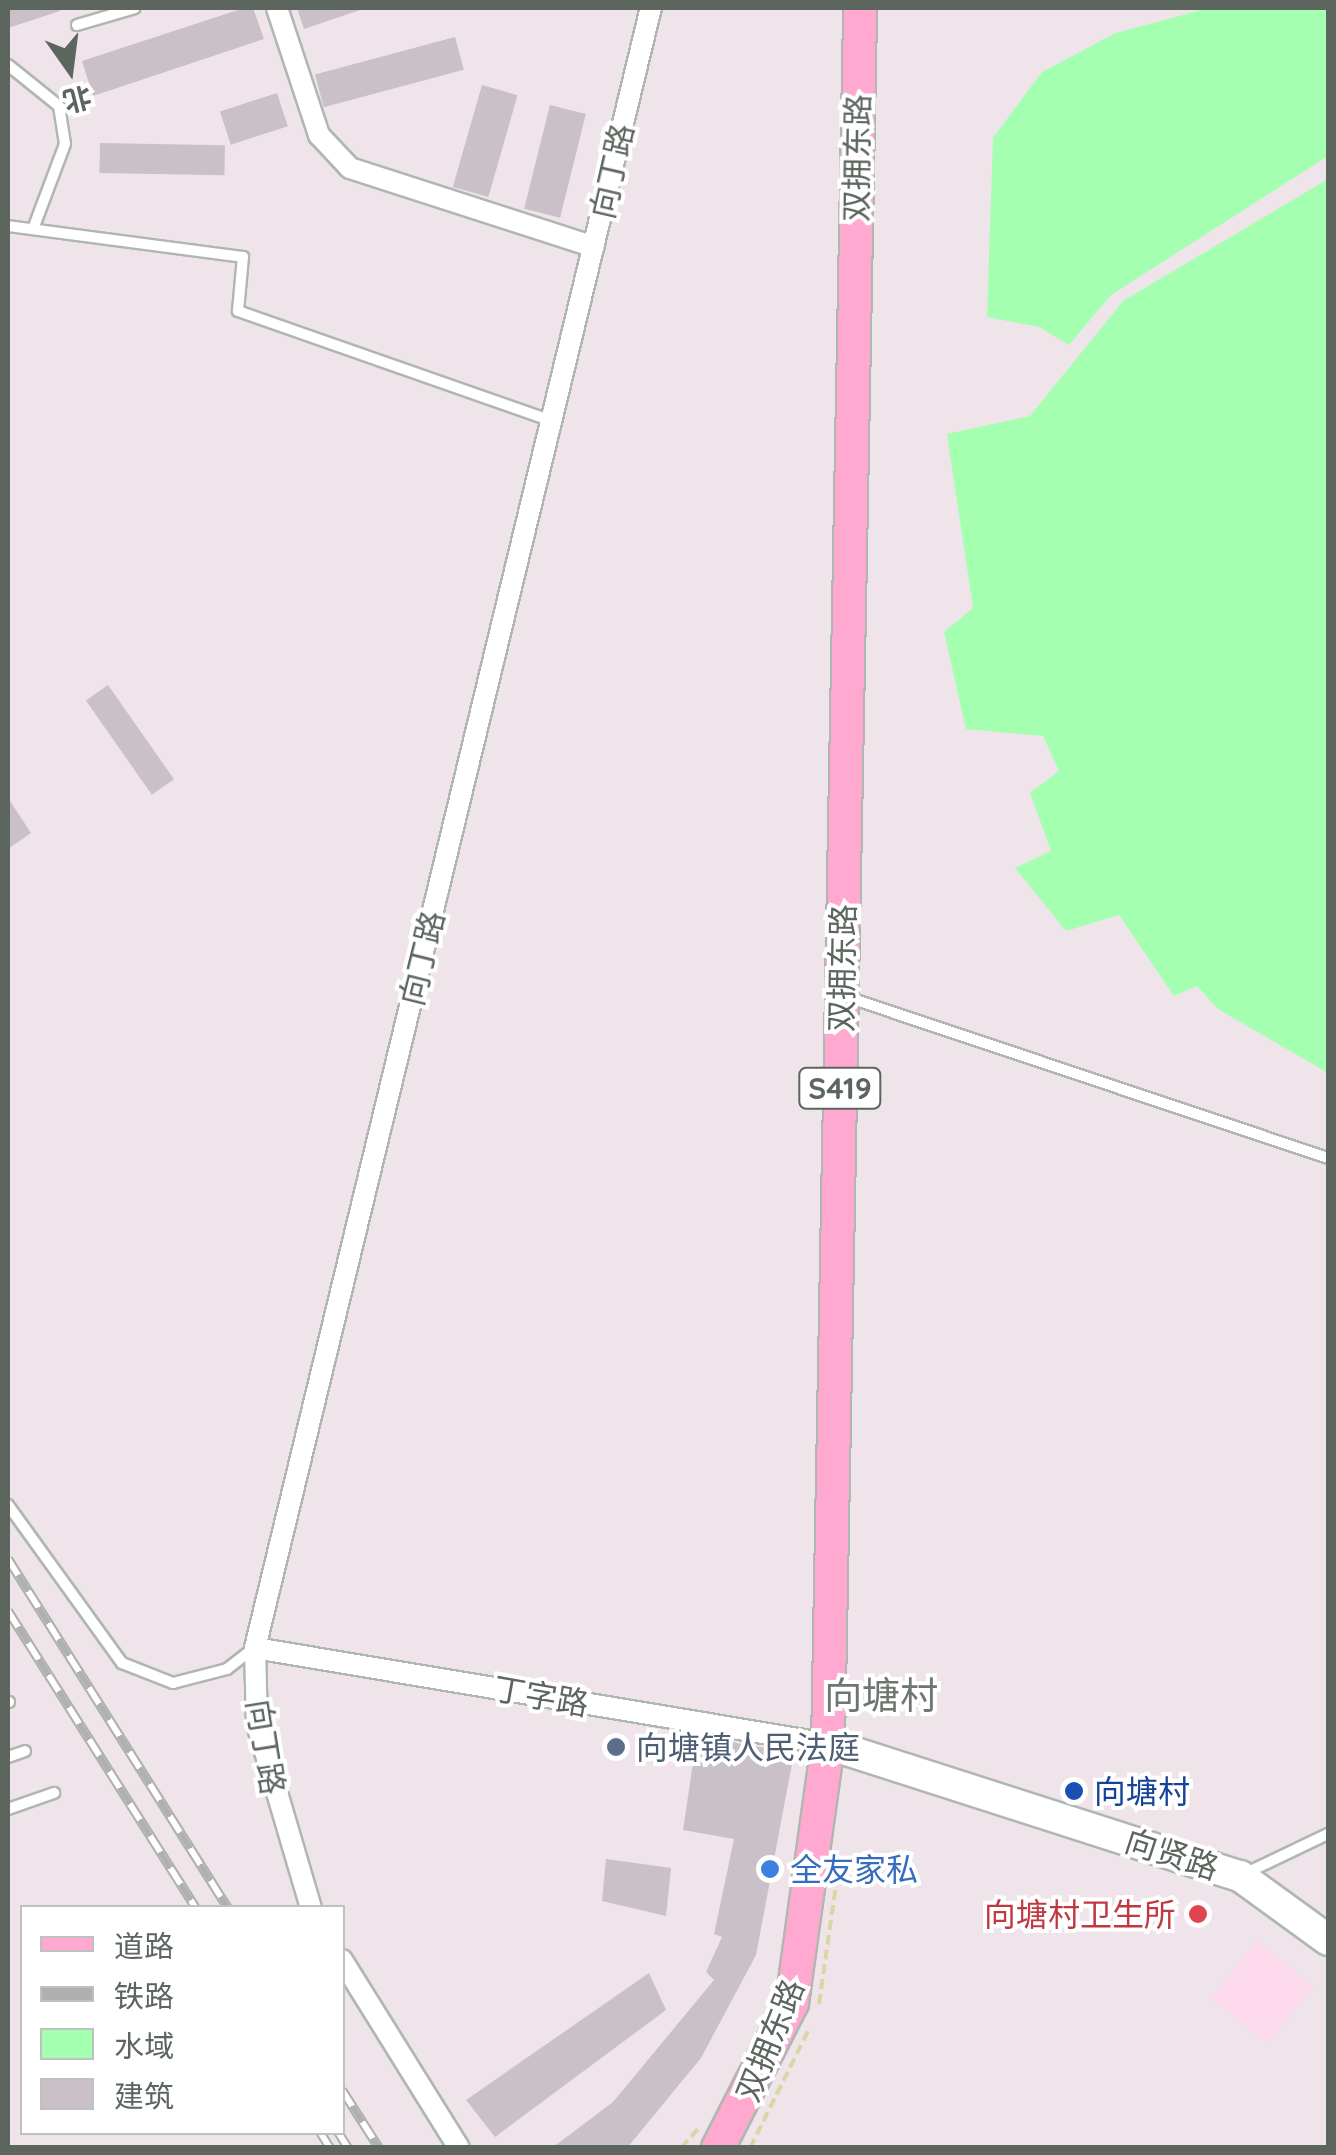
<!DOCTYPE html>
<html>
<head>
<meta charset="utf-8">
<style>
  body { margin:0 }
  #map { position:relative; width:1336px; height:2155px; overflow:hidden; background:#efe4ea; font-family:Quicksand,"Noto Sans SC",sans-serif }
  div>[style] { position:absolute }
  .commercial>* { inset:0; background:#fedaed; transform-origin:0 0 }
  .water>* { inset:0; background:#a4ffb1 }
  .building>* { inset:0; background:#cac0c7; transform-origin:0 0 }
  .path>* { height:4px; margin-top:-2px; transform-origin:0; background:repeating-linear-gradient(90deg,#d8d7a4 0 10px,transparent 0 15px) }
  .roads { filter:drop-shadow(2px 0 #b0b7b2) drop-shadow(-2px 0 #b0b7b2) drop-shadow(0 2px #b0b7b2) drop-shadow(0 -2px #b0b7b2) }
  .lane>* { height:10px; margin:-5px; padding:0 5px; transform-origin:5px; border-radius:5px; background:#fff }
  .street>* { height:20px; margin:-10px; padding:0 10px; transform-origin:10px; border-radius:10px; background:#fff }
  .secondary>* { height:30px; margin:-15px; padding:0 15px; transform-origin:15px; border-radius:15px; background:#fff }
  .primary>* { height:32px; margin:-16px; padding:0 16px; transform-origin:16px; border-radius:16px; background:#ffa9d0 }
  .rail>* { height:10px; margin-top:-5px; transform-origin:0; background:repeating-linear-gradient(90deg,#fff 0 19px,#afb1af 0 38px); box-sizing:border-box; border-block:2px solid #afb1af }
  .dots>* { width:28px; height:28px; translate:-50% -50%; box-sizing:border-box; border:5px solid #fff; border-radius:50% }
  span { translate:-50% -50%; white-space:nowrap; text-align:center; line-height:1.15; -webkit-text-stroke:8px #fff; paint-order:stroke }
  .shield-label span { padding:2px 8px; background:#fff; border:2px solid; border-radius:8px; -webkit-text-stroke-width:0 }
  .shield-label { font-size:30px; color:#5c655e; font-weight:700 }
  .street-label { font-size:32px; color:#5c655e }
  .service-label { font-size:32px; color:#4e5e75 }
  .left { translate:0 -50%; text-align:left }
  .transit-label { font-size:32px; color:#164399 }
  .shop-label { font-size:32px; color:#366cbe }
  .health-label { font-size:32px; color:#be3a42 }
  .right { translate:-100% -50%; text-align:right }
  .quarter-label { font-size:38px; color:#6d776f }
  .frame { position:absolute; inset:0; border:10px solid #5c655e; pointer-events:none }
  .legend { position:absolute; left:20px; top:1905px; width:325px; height:230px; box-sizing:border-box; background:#fff; border:2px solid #bec1bf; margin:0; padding:12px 18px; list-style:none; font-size:30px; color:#5c655e }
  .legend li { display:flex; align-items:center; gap:20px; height:50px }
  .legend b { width:50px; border:2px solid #bec1bf }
  .north { position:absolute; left:20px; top:20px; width:100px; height:100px; -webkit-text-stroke:8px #fff; paint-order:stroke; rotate:166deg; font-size:28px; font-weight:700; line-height:40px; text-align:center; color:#5c655e }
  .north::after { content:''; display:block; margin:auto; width:35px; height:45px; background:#5c655e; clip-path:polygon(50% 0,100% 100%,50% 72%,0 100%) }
</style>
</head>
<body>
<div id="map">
  <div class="commercial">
    <i style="left:1257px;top:1941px;width:73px;height:73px;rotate:39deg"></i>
  </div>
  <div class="water">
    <i style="clip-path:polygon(1208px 8px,1328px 8px,1328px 156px,1111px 295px,1069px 345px,1039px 327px,987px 317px,993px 138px,1042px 72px,1116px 33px)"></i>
    <i style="clip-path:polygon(1328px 179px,1328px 1073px,1218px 1009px,1197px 986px,1174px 996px,1119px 915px,1066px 931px,1015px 868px,1051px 851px,1030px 793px,1059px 771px,1043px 736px,966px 729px,944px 632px,973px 608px,947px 434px,1030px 416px,1123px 301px)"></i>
  </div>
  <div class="building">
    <i style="clip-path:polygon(8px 8px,60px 8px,60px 11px,8px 28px)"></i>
    <i style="clip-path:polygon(244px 8px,253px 8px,264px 39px,93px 96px,82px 61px)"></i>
    <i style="clip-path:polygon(297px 8px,360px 8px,360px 10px,304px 29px)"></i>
    <i style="left:455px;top:37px;width:34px;height:145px;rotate:75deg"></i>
    <i style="left:482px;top:85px;width:37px;height:106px;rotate:16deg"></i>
    <i style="left:277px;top:93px;width:35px;height:60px;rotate:72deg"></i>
    <i style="left:550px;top:105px;width:37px;height:107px;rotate:14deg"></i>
    <i style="left:100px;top:143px;width:125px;height:30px;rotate:1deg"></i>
    <i style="left:108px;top:685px;width:115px;height:27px;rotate:55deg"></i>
    <i style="clip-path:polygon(8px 798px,31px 833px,8px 849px)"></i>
    <i style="clip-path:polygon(697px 1736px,794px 1753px,756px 1955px,701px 2058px,627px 2148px,552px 2148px,613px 2102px,714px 1980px,706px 1972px,722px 1937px,714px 1934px,734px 1839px,683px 1830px)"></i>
    <i style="clip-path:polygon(606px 1859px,671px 1868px,666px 1916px,602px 1901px)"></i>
    <i style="clip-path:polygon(649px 1973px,666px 2010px,495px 2137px,466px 2100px)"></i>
  </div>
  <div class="path">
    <i style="left:819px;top:2004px;width:120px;rotate:-81.9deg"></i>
    <i style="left:681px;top:2148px;width:27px;rotate:-48deg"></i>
    <i style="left:750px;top:2148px;width:135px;rotate:-63.6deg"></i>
  </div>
  <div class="roads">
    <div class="lane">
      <i style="left:77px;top:25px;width:60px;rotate:-16.3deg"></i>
      <i style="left:8px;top:65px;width:65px;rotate:38.8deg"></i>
      <i style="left:59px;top:106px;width:38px;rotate:81deg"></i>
      <i style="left:65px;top:144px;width:91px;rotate:110.6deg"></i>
      <i style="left:8px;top:226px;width:237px;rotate:7.5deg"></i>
      <i style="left:243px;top:257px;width:54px;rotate:95.3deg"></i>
      <i style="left:238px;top:311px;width:333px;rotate:19.3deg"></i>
      <i style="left:847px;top:997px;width:507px;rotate:18.51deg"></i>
      <i style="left:8px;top:1505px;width:195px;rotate:54.2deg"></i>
      <i style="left:122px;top:1663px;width:55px;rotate:21.4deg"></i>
      <i style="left:173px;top:1683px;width:56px;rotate:-14.5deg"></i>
      <i style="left:227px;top:1669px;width:34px;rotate:-38deg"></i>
      <i style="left:8px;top:1702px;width:1px"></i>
      <i style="left:8px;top:1757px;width:18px;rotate:-19deg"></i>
      <i style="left:8px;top:1809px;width:49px;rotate:-19.2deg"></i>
      <i style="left:1244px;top:1874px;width:93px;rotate:-25.5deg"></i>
    </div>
    <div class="street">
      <i style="left:277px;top:8px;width:134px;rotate:71.7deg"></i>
      <i style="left:319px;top:135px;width:45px;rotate:46.8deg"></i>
      <i style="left:350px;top:168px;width:256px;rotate:17.9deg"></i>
      <i style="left:255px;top:1648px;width:581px;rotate:9.51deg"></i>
      <i style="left:311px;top:1908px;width:191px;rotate:-106.4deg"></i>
      <i style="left:257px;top:1725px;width:77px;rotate:-91.5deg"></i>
      <i style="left:255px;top:1648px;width:1687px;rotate:-76.43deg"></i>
      <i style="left:342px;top:1960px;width:221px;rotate:58.1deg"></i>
    </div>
    <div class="secondary">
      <i style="left:828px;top:1744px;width:433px;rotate:17.8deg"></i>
      <i style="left:1240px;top:1876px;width:109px;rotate:36deg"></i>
    </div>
    <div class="primary">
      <i style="left:718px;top:2148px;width:163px;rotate:-63deg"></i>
      <i style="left:792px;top:2003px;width:261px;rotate:-82.1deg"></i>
      <i style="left:828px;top:1744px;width:1736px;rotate:-88.94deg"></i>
    </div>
  </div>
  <div class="rail">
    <i style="left:8px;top:1559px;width:413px;rotate:57.8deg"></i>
    <i style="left:8px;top:1611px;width:352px;rotate:57.7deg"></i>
    <i style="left:342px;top:2090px;width:69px;rotate:57.5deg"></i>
    <i style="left:320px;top:2132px;width:19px;rotate:58deg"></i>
    <i style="left:338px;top:2132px;width:19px;rotate:58deg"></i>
  </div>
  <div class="dots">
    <i style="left:616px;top:1747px;background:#5c6f8a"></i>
    <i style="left:1074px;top:1791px;background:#1a4fb4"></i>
    <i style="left:770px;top:1869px;background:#3f7fe0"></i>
    <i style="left:1198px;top:1914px;background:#e0444e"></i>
  </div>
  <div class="shield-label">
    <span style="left:840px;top:1088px">S419</span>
  </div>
  <div class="street-label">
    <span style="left:857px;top:158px;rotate:-89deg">双拥东路</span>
    <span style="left:612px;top:171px;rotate:-77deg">向丁路</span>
    <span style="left:422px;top:958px;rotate:-76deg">向丁路</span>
    <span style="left:842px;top:968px;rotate:-89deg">双拥东路</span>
    <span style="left:541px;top:1696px;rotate:10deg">丁字路</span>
    <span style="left:266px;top:1747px;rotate:81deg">向丁路</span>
    <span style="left:1172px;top:1854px;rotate:18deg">向贤路</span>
    <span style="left:770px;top:2040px;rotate:-68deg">双拥东路</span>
  </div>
  <div class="service-label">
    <span class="left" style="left:636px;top:1747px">向塘镇人民法庭</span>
  </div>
  <div class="transit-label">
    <span class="left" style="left:1094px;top:1791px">向塘村</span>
  </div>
  <div class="shop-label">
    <span class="left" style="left:790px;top:1869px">全友家私</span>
  </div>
  <div class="health-label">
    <span class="right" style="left:1176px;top:1914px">向塘村卫生所</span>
  </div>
  <div class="quarter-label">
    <span style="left:881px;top:1696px">向塘村</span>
  </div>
  <div class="frame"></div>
  <ul class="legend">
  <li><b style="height:12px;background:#ffa9d0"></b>道路</li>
  <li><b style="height:12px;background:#afb1af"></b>铁路</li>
  <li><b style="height:28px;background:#a4ffb1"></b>水域</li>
  <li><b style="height:28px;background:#cac0c7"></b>建筑</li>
  </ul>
  <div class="north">北</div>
</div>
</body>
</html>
